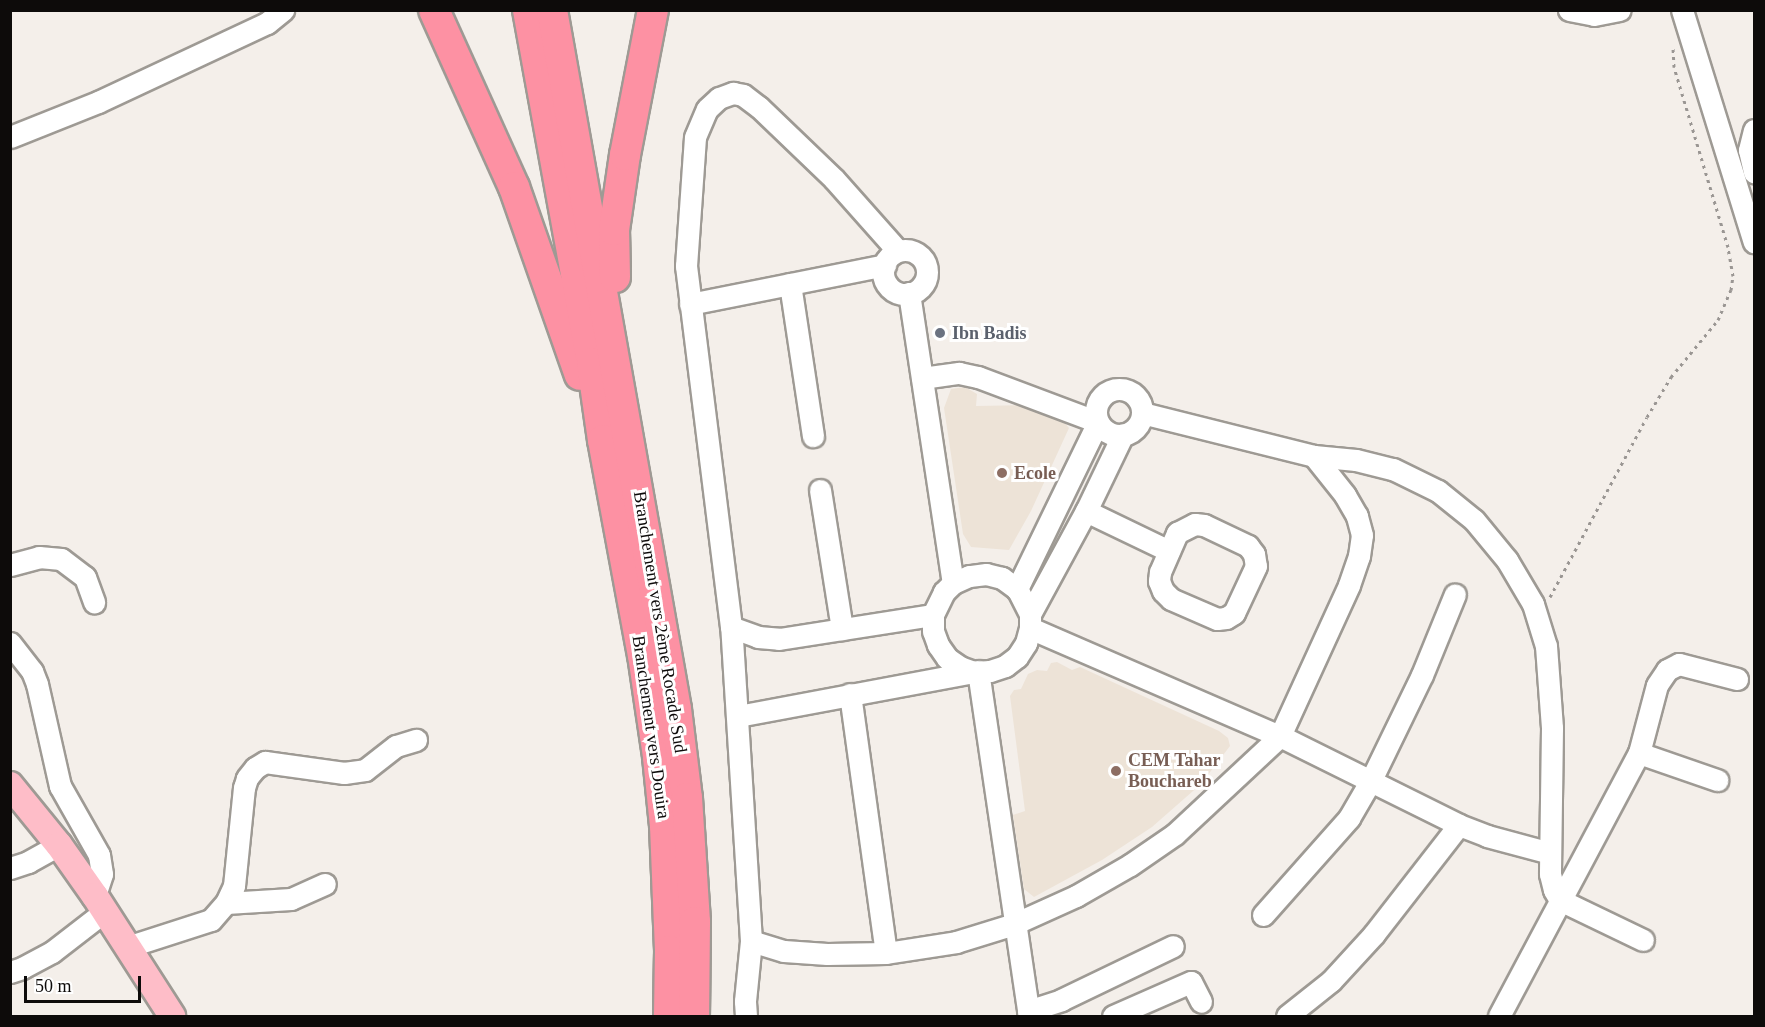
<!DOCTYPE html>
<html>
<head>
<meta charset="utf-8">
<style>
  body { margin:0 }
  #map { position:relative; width:1765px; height:1027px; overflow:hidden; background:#f4efea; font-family:Georgia,serif }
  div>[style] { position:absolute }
  .built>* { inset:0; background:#ede3d7 }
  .path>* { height:3px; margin-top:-1.5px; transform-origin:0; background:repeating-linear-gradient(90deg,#9a9693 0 3px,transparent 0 7.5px) }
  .roads { filter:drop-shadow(2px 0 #9e9a94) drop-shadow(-2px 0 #9e9a94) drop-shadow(0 2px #9e9a94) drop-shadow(0 -2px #9e9a94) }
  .minor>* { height:21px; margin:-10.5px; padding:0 10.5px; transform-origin:10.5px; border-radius:10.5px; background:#fff }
  .minor>.ring { margin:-10.5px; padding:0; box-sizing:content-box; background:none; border:21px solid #fff; border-radius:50% }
  .major>* { height:26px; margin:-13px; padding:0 13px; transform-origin:13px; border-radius:13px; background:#febdc8 }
  .highway>* { height:30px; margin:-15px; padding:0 15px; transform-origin:15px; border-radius:15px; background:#fd91a3 }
  .dots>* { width:16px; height:16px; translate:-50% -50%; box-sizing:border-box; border:3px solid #fff; border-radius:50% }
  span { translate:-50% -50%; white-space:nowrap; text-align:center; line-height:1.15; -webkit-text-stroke:6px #fff; paint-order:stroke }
  .worship-label { font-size:18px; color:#5b616d; font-weight:700 }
  .left { translate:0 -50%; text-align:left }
  .education-label { font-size:18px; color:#785e54; font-weight:700 }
  .street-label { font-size:18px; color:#0d0b0a }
  .frame { position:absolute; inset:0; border:12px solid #0d0b0a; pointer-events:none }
  .scale { position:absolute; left:24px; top:976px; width:117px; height:27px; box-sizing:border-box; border:3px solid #0d0b0a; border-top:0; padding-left:8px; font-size:18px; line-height:21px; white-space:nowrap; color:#0d0b0a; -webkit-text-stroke:4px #fff; paint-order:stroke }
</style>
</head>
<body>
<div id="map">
  <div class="built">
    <i style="clip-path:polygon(965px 387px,977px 394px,976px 406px,1025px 405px,1061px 418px,1069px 428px,1031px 511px,1009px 550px,971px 547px,963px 534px,944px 408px,951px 389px)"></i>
    <i style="clip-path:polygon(1057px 662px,1072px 670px,1080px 667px,1219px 731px,1228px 738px,1230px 746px,1201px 784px,1152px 827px,1102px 860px,1034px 897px,1024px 889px,1013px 815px,1025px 811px,1010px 696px,1014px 690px,1021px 689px,1028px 674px,1037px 670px,1047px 671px,1051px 663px)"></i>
  </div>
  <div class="path">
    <i style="left:1550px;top:597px;width:204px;rotate:-61.7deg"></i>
    <i style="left:1647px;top:417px;width:47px;rotate:-59deg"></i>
    <i style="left:1671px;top:377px;width:74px;rotate:-50.5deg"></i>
    <i style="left:1718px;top:320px;width:33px;rotate:-67deg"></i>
    <i style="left:1731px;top:290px;width:14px;rotate:-82deg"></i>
    <i style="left:1733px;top:276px;width:29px;rotate:-100deg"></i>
    <i style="left:1728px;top:247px;width:188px;rotate:-106.7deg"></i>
    <i style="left:1674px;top:67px;width:21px;rotate:-93deg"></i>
  </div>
  <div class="roads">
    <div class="minor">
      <i style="left:1569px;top:10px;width:25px;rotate:11deg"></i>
      <i style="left:1594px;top:15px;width:26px;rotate:-11deg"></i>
      <i style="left:1682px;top:10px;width:243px;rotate:72.8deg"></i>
      <i style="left:1754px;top:130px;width:21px;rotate:104deg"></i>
      <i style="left:1749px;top:150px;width:23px;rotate:77deg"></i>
      <i style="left:10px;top:137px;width:95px;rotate:-21.7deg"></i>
      <i style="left:98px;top:102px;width:187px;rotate:-25.1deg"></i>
      <i style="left:267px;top:23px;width:21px;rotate:-39deg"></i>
      <i class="ring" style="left:883px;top:250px;width:23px;height:23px"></i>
      <i style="left:790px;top:284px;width:154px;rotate:81.4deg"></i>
      <i style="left:909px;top:293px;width:293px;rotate:81.4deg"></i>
      <i style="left:690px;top:304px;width:199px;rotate:-11.3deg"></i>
      <i style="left:922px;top:378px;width:37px;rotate:-8deg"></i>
      <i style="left:959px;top:373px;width:19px;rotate:12deg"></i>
      <i style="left:978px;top:377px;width:128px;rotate:20.6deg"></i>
      <i style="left:1098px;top:422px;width:186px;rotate:115.9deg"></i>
      <i class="ring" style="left:1096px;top:389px;width:25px;height:25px"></i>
      <i style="left:1142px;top:413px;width:177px;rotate:14deg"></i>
      <i style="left:1314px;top:456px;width:42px;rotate:5.4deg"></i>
      <i style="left:1356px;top:460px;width:38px;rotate:14deg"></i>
      <i style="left:1393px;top:469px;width:50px;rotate:26.1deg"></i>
      <i style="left:1438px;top:491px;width:46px;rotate:38.9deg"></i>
      <i style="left:1474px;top:520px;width:52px;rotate:50.5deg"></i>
      <i style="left:1507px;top:560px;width:51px;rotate:59.4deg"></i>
      <i style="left:1533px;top:604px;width:44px;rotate:72.8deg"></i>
      <i style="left:1546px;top:646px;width:82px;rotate:85.8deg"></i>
      <i style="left:1552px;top:728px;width:146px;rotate:90.8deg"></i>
      <i style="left:1550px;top:874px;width:16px;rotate:76deg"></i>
      <i style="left:1554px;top:890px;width:12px;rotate:59deg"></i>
      <i style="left:1560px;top:900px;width:92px;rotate:25.7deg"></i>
      <i style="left:820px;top:490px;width:141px;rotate:81deg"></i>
      <i style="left:1086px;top:511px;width:92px;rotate:25.7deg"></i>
      <i style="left:1195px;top:524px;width:9px;rotate:6deg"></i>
      <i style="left:1204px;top:525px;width:49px;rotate:25.5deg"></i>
      <i style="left:1248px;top:546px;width:10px;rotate:53deg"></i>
      <i style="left:1254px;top:554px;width:12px;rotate:81deg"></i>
      <i style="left:1256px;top:566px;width:52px;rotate:115.1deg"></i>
      <i style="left:1234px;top:613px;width:9px;rotate:148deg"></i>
      <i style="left:1226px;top:618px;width:9px;rotate:174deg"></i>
      <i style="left:1217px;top:619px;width:50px;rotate:-156.5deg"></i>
      <i style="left:1171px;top:599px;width:11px;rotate:-135deg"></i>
      <i style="left:1163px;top:591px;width:11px;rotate:-112deg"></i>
      <i style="left:1159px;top:581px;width:9px;rotate:-84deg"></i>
      <i style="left:1160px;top:572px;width:43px;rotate:-66.4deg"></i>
      <i style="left:1177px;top:533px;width:20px;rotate:-27deg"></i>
      <i style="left:10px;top:565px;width:30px;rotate:-15deg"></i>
      <i style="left:39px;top:557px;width:22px;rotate:5deg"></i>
      <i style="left:61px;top:559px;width:30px;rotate:37deg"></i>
      <i style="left:85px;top:577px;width:27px;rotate:70deg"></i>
      <i style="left:1030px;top:614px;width:117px;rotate:-61.5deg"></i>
      <i style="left:1086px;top:511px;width:85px;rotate:-64.3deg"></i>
      <i style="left:731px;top:627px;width:29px;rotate:20deg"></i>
      <i style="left:758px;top:637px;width:21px;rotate:5deg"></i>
      <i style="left:779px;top:639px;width:156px;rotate:-8.9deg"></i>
      <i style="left:1030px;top:628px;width:272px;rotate:23.4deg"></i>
      <i style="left:1280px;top:736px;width:200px;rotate:26.4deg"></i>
      <i style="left:1459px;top:825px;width:30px;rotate:21deg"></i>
      <i style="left:1487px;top:836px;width:65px;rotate:15.1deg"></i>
      <i style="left:10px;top:643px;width:36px;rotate:52deg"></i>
      <i style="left:32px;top:671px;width:14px;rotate:69deg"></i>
      <i style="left:37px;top:684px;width:105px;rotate:77.3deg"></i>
      <i style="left:60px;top:786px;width:79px;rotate:60.5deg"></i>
      <i style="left:99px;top:855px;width:19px;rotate:81deg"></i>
      <i style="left:102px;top:874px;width:23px;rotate:108deg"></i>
      <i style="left:978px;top:671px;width:349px;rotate:81.6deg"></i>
      <i style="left:850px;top:694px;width:261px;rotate:82.1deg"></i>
      <i style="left:738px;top:716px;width:240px;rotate:-10.6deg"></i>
      <i style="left:974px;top:672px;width:16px;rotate:-4deg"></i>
      <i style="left:990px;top:671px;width:16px;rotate:-18deg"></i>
      <i style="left:1005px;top:666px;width:15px;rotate:-37deg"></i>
      <i style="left:1017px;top:657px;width:17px;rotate:-57deg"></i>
      <i style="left:1026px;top:643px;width:16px;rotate:-75deg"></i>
      <i style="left:1030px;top:628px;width:14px;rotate:-90deg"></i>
      <i style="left:1030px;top:614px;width:28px;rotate:-117deg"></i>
      <i style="left:1017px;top:589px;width:19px;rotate:-144deg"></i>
      <i style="left:1002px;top:578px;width:16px;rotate:-166deg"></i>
      <i style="left:986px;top:574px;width:17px;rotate:173deg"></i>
      <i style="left:969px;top:576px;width:17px;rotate:156deg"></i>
      <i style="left:953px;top:583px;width:13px;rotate:135deg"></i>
      <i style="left:944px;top:592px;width:25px;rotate:116deg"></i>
      <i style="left:933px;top:615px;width:16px;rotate:90deg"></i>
      <i style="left:933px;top:631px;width:15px;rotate:70deg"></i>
      <i style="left:938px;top:645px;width:16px;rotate:55deg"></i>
      <i style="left:947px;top:658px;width:16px;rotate:35deg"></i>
      <i style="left:960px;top:667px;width:15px;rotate:20deg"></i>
      <i style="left:1639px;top:753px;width:83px;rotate:19.1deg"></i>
      <i style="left:10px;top:868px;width:19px;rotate:-18deg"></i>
      <i style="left:28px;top:862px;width:35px;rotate:-29deg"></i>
      <i style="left:226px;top:903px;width:65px;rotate:-3.5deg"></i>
      <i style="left:291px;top:899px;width:37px;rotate:-24deg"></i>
      <i style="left:1263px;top:915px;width:130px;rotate:-48.4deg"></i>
      <i style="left:1349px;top:818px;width:44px;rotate:-59.9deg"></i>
      <i style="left:1371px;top:780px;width:117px;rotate:-64.1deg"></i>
      <i style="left:1422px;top:675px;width:87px;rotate:-67.8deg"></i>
      <i style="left:751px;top:941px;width:34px;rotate:17deg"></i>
      <i style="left:784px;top:951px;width:43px;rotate:4deg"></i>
      <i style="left:827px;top:954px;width:59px;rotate:-1deg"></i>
      <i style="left:886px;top:953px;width:71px;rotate:-8.9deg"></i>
      <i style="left:956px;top:942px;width:61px;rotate:-17.2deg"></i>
      <i style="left:1014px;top:924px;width:68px;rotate:-24.3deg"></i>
      <i style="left:1076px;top:896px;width:62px;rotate:-29.9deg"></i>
      <i style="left:1130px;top:865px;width:55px;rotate:-34.6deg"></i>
      <i style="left:1175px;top:834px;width:144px;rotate:-43deg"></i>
      <i style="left:1280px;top:736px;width:166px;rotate:-65.4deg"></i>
      <i style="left:1349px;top:585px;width:31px;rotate:-71deg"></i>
      <i style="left:1359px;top:556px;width:21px;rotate:-82deg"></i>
      <i style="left:1362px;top:535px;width:20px;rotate:-105deg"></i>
      <i style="left:1357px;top:516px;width:24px;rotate:-120deg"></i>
      <i style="left:1345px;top:495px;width:50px;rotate:-128.5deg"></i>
      <i style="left:127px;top:947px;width:88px;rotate:-17.8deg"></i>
      <i style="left:211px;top:920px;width:23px;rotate:-49deg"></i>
      <i style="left:226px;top:903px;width:19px;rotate:-65deg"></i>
      <i style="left:234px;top:886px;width:99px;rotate:-84.2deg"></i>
      <i style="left:244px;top:788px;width:10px;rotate:-73deg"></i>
      <i style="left:247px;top:778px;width:13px;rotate:-51deg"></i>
      <i style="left:255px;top:768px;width:12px;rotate:-31deg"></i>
      <i style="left:265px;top:762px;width:80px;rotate:7.9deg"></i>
      <i style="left:344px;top:773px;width:21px;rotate:-8deg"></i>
      <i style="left:365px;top:770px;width:39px;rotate:-38deg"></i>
      <i style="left:396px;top:746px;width:21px;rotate:-17deg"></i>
      <i style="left:10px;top:972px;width:13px;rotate:-18deg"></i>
      <i style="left:22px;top:968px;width:34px;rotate:-28deg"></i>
      <i style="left:52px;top:952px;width:67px;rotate:-37.7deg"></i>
      <i style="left:1028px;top:1011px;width:35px;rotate:-18deg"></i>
      <i style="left:1061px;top:1000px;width:124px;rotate:-25.7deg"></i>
      <i style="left:746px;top:1016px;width:15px;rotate:-94deg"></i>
      <i style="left:745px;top:1001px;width:60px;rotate:-84.3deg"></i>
      <i style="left:751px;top:941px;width:315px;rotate:-93.6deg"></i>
      <i style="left:731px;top:627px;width:364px;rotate:-97.1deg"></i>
      <i style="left:686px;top:266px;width:129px;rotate:-86deg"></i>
      <i style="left:695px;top:137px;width:30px;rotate:-67deg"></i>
      <i style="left:707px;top:109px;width:16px;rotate:-43deg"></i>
      <i style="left:719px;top:98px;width:15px;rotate:-20deg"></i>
      <i style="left:733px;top:93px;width:10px;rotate:11deg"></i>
      <i style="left:743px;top:95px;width:20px;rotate:37deg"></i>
      <i style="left:759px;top:107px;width:104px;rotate:43.8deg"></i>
      <i style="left:834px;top:179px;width:96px;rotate:48.4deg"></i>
      <i style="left:1113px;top:1016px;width:85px;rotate:-23.6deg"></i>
      <i style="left:1191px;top:982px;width:22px;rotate:63deg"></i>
      <i style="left:1287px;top:1016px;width:56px;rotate:-38.5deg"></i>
      <i style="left:1331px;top:981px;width:64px;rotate:-47.5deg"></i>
      <i style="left:1374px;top:934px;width:138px;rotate:-52.1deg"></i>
      <i style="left:1499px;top:1016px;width:298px;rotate:-62deg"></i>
      <i style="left:1639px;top:753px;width:70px;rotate:-75.2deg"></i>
      <i style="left:1657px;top:685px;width:18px;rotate:-56deg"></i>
      <i style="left:1667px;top:670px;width:13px;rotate:-27deg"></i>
      <i style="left:1679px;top:664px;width:60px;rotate:14.5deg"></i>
    </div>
    <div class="major">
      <i style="left:10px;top:785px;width:77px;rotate:50.8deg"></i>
      <i style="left:59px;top:845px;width:62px;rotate:54.8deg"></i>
      <i style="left:95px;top:896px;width:143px;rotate:57.3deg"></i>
    </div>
    <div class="highway">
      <i style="left:434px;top:10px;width:194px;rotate:65.7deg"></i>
      <i style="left:514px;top:187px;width:199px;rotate:70.7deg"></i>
      <i style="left:528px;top:10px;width:359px;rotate:79.7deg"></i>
      <i style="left:592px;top:363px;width:78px;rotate:81.9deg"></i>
      <i style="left:603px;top:440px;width:219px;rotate:79.5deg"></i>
      <i style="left:643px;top:655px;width:103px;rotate:81.6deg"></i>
      <i style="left:658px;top:757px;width:69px;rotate:84.2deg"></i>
      <i style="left:665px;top:826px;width:125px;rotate:87.7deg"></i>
      <i style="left:670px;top:951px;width:65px;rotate:90.9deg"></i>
      <i style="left:552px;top:10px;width:710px;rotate:79.94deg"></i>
      <i style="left:676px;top:709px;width:90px;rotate:83deg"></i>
      <i style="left:687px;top:798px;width:124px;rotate:86.3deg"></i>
      <i style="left:695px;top:922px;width:94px;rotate:90.6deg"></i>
      <i style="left:615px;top:277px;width:47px;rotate:-91.2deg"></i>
      <i style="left:614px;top:230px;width:76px;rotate:-81.7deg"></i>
      <i style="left:625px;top:155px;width:148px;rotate:-79.1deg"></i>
    </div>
  </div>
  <div class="dots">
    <i style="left:940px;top:333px;background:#6b7280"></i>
    <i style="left:1002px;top:473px;background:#8d6e63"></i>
    <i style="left:1116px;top:771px;background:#8d6e63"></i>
  </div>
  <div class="worship-label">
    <span class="left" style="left:952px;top:333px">Ibn Badis</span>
  </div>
  <div class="education-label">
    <span class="left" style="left:1014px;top:473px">Ecole</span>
    <span class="left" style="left:1128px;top:771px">CEM Tahar<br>Bouchareb</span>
  </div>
  <div class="street-label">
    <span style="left:660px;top:622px;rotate:81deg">Branchement vers 2ème Rocade Sud</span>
    <span style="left:651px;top:727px;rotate:82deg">Branchement vers Douira</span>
  </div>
  <div class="frame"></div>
  <div class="scale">50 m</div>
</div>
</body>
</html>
